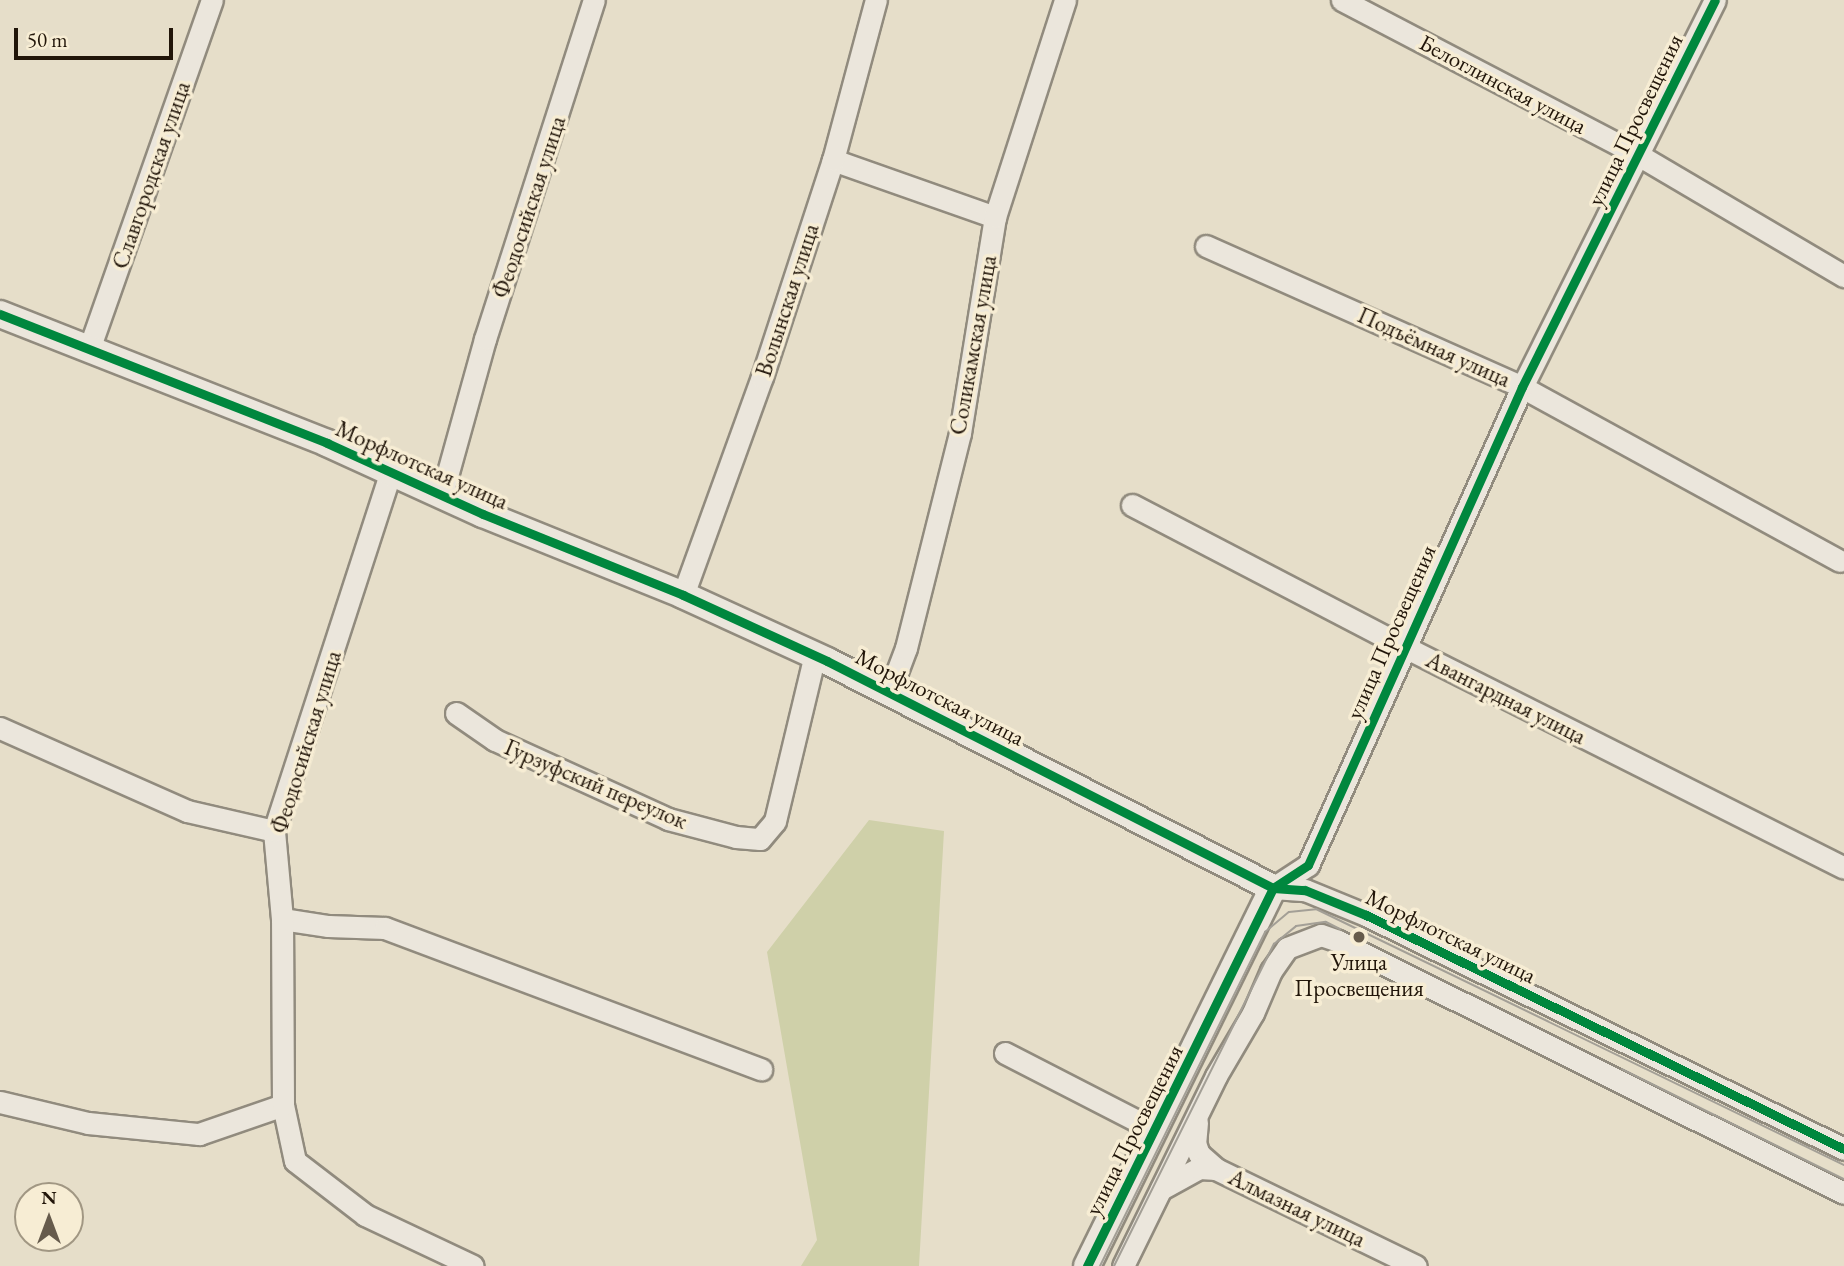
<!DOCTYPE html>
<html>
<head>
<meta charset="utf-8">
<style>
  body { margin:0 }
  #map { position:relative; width:1844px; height:1266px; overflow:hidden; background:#e6dec9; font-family:"EB Garamond",serif }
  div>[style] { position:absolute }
  .green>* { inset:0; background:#cfd0a9 }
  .roads { filter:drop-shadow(2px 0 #918b7e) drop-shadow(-2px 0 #918b7e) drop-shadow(0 2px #918b7e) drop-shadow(0 -2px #918b7e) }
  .minor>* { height:21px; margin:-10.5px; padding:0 10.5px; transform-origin:10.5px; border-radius:10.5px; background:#ebe6dc }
  .tertiary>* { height:26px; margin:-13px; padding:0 13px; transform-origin:13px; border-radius:13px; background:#ebe6dc }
  .tram>* { height:2px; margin:-1px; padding:0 1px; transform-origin:1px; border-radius:1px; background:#a39f96 }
  .cycleway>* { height:9px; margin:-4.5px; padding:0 4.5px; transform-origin:4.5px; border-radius:4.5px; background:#00873e }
  .dots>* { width:19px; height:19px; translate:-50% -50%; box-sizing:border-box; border:4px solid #f7edd4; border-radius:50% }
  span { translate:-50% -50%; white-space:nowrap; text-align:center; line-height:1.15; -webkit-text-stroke:7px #f7edd4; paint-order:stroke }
  .street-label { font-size:23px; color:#211509 }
  .poi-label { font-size:23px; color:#211509 }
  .north { position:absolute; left:14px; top:1182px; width:70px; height:70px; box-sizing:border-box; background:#f7edd4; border:2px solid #a19783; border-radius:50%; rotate:0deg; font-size:19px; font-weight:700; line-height:28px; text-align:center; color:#211509 }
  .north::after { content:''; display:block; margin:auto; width:24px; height:32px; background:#665b4c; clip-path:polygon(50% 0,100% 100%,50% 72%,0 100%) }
  .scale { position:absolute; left:14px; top:28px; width:159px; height:32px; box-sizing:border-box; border:4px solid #211509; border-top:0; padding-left:9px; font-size:21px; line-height:24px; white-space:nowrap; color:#211509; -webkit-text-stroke:5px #f7edd4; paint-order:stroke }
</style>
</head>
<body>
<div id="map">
  <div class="green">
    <i style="clip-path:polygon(869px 820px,944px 831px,919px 1266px,801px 1266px,817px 1240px,767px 952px)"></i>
  </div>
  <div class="roads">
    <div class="minor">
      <i style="left:1342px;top:0;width:336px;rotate:27.6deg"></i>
      <i style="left:1640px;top:156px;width:237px;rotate:30.5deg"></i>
      <i style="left:833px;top:160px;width:172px;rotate:19.4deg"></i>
      <i style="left:1206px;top:246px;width:346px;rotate:24deg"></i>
      <i style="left:1522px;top:387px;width:362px;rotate:28.7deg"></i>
      <i style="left:89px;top:349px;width:370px;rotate:-70.6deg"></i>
      <i style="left:442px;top:494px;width:161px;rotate:-74.5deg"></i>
      <i style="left:485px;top:339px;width:356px;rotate:-72.2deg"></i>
      <i style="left:1132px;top:505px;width:308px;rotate:27.5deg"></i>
      <i style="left:1405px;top:647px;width:491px;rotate:26.7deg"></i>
      <i style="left:683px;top:595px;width:232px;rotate:-70.1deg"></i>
      <i style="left:762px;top:377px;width:228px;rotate:-71.9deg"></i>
      <i style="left:833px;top:160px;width:166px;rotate:-75deg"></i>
      <i style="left:889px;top:693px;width:48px;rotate:-69.3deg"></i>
      <i style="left:906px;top:648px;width:222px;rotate:-75.9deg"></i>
      <i style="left:960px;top:433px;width:219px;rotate:-80.8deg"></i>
      <i style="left:995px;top:217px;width:228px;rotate:-72.1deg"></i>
      <i style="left:456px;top:713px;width:47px;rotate:34.7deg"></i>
      <i style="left:495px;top:740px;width:190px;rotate:24.5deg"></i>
      <i style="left:668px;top:819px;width:70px;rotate:14.8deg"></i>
      <i style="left:736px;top:837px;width:24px;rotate:5deg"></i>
      <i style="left:760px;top:839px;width:23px;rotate:-50deg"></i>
      <i style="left:775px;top:821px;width:171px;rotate:-76.5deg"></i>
      <i style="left:0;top:728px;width:205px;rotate:23.9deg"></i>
      <i style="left:187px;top:811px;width:89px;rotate:12.9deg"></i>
      <i style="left:1273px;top:888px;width:42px;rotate:-33.3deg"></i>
      <i style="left:1308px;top:865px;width:524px;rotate:-65.88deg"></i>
      <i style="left:1522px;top:387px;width:432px;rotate:-63.5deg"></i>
      <i style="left:1273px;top:888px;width:32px;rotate:4deg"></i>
      <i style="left:1305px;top:890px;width:66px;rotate:22.3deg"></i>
      <i style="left:1366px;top:915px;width:532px;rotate:26.08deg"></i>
      <i style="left:282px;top:919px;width:47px;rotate:8.7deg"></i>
      <i style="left:328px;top:926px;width:57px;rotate:2deg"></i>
      <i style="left:385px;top:928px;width:402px;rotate:20.6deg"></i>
      <i style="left:1005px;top:1053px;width:169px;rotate:27.2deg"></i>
      <i style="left:0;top:1102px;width:90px;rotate:13.4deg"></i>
      <i style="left:88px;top:1123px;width:112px;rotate:5.7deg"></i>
      <i style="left:199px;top:1134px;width:89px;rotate:-19deg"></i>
      <i style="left:283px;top:1105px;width:57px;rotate:77.9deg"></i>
      <i style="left:295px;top:1161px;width:88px;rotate:37.6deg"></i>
      <i style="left:365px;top:1215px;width:119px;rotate:25.3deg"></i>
      <i style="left:283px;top:1105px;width:186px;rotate:-90.3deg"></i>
      <i style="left:282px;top:919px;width:88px;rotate:-95.2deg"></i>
      <i style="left:274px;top:831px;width:379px;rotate:-72deg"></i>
      <i style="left:1197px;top:1122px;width:21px;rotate:95deg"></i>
      <i style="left:1195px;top:1143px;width:12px;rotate:70deg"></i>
      <i style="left:1199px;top:1154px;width:23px;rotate:41deg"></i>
      <i style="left:1216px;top:1169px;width:222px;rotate:25.9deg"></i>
      <i style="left:1161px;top:1189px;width:43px;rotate:-28.9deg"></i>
      <i style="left:1199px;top:1168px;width:17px;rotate:3deg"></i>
      <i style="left:1123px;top:1266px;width:212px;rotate:-63.9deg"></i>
      <i style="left:1216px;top:1076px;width:73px;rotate:-59.6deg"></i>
      <i style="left:1253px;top:1013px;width:46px;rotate:-66.8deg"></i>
      <i style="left:1271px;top:971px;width:28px;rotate:-55deg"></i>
      <i style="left:1287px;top:948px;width:36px;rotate:-21deg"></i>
      <i style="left:1321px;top:935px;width:18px;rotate:19deg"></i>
      <i style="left:1338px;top:941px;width:565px;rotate:26.47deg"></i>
    </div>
    <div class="tertiary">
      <i style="left:0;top:314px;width:352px;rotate:21.5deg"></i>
      <i style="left:327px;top:443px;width:171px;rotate:24.5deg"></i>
      <i style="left:483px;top:514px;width:216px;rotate:22deg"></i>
      <i style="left:683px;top:595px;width:158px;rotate:24.6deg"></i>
      <i style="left:827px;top:661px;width:500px;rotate:26.97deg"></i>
      <i style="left:1273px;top:888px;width:421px;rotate:116.2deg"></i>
    </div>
  </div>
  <div class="tram">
    <i style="left:1622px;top:1069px;width:248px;rotate:26.4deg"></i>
    <i style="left:1100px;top:1266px;width:373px;rotate:-63.7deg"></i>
    <i style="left:1265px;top:932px;width:31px;rotate:-40deg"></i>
    <i style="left:1289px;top:912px;width:27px;rotate:-6deg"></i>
    <i style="left:1316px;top:909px;width:587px;rotate:25.87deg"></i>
    <i style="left:1114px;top:1266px;width:360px;rotate:-63.6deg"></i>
    <i style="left:1274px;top:944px;width:28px;rotate:-39deg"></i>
    <i style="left:1296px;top:926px;width:30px;rotate:-8deg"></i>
    <i style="left:1326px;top:922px;width:16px;rotate:27deg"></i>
  </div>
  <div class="cycleway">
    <i style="left:0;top:314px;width:352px;rotate:21.5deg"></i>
    <i style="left:327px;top:443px;width:171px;rotate:24.5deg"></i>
    <i style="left:483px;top:514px;width:216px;rotate:22deg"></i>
    <i style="left:683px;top:595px;width:158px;rotate:24.6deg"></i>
    <i style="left:827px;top:661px;width:500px;rotate:26.97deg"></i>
    <i style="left:1273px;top:888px;width:32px;rotate:4deg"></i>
    <i style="left:1305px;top:890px;width:66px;rotate:22.3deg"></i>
    <i style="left:1366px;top:915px;width:532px;rotate:26.08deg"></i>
    <i style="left:1087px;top:1266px;width:421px;rotate:-63.8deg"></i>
    <i style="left:1273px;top:888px;width:42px;rotate:-33.3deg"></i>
    <i style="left:1308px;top:865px;width:524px;rotate:-65.88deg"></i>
    <i style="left:1522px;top:387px;width:432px;rotate:-63.5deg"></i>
  </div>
  <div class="dots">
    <i style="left:1359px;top:937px;background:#665b4c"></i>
  </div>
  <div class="street-label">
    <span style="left:1503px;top:84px;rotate:28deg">Белоглинская улица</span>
    <span style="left:1635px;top:120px;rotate:-64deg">улица Просвещения</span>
    <span style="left:151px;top:175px;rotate:-71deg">Славгородская улица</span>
    <span style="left:529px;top:207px;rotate:-72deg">Феодосийская улица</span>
    <span style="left:787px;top:300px;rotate:-72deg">Волынская улица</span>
    <span style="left:973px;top:345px;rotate:-80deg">Соликамская улица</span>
    <span style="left:1434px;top:347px;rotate:24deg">Подъёмная улица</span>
    <span style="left:422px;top:465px;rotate:24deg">Морфлотская улица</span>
    <span style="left:1391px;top:632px;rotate:-66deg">улица Просвещения</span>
    <span style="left:940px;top:697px;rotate:27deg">Морфлотская улица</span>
    <span style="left:1506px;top:698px;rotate:27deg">Авангардная улица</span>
    <span style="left:306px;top:742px;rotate:-73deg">Феодосийская улица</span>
    <span style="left:596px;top:784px;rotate:23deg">Гурзуфский переулок</span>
    <span style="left:1451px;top:936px;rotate:26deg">Морфлотская улица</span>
    <span style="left:1134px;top:1130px;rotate:-63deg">улица Просвещения</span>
    <span style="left:1297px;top:1208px;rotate:26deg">Алмазная улица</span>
  </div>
  <div class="poi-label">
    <span style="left:1359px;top:975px">Улица<br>Просвещения</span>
  </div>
  <div class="north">N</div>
  <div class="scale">50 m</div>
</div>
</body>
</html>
